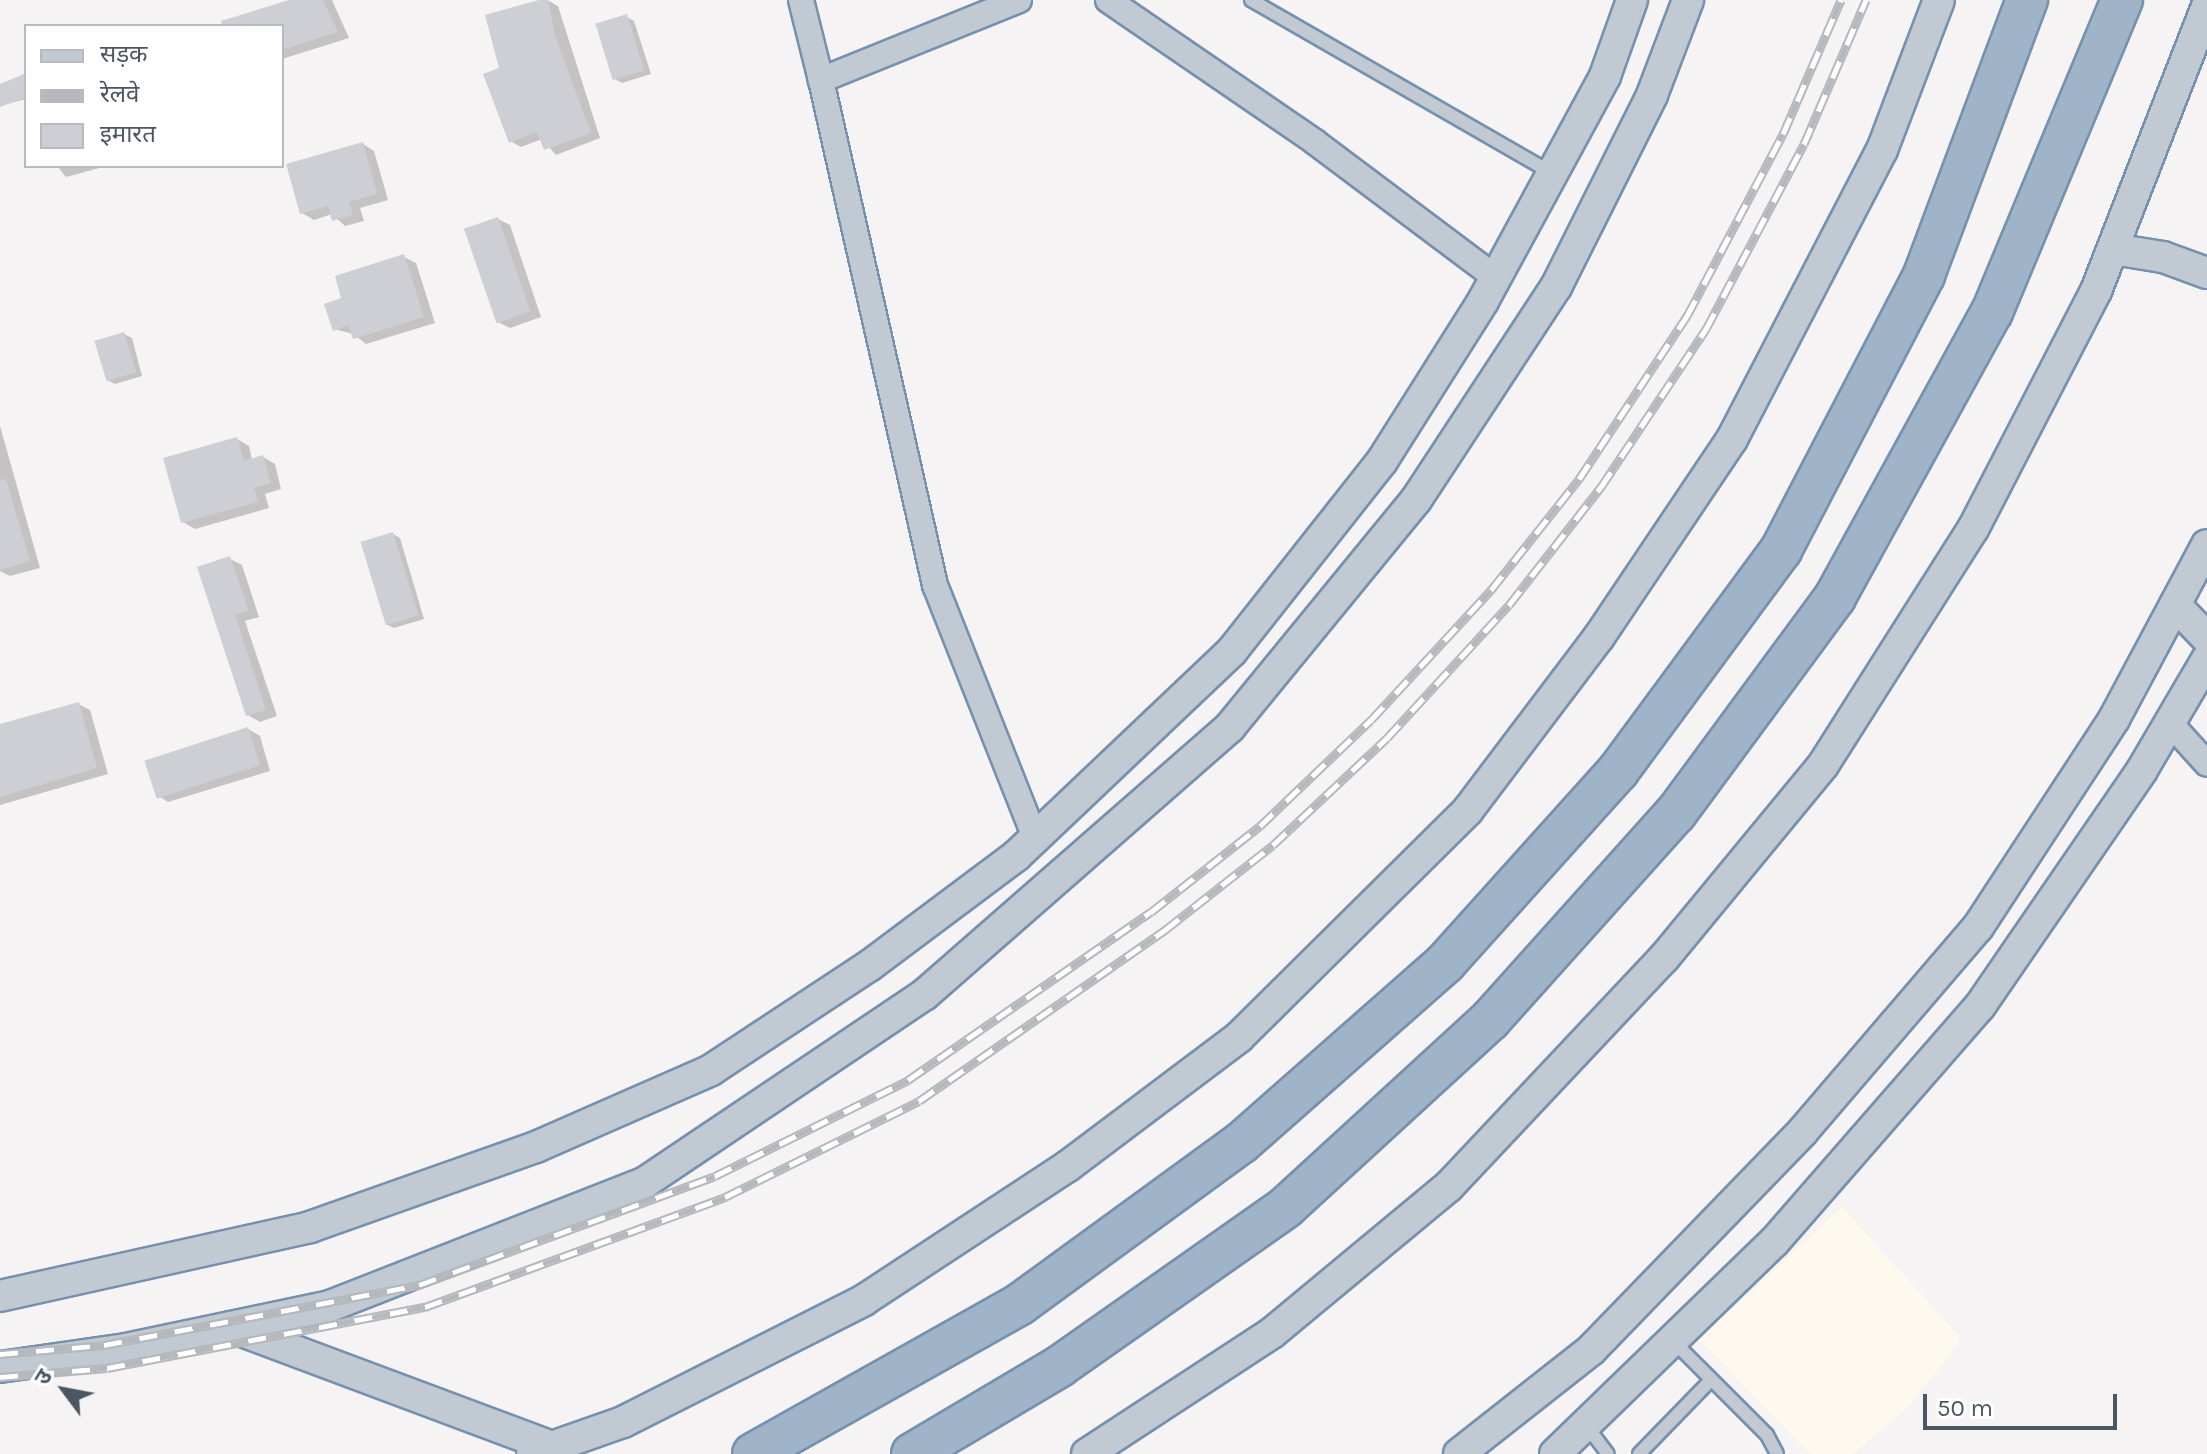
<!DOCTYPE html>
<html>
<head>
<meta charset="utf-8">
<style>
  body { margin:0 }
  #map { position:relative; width:2207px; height:1454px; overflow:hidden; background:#f5f3f3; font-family:Karla,"Noto Sans Devanagari",sans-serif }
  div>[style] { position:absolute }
  .commercial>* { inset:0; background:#fdf9ef }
  .shadow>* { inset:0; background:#0003 }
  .building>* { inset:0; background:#cdcfd5; transform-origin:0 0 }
  .roads { filter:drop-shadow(2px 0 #7690ad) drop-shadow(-2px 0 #7690ad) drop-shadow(0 2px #7690ad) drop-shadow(0 -2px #7690ad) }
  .service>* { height:12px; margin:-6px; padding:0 6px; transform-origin:6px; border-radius:6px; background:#c1cad2 }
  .minor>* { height:24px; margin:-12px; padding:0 12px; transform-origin:12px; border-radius:12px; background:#c1cad2 }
  .tertiary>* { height:30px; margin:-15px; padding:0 15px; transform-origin:15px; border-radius:15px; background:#c1cad2 }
  .trunk>* { height:40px; margin:-20px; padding:0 20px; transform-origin:20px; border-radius:20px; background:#9fb4c9 }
  .rail>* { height:9px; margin-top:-4.5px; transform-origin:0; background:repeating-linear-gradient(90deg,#fff 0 18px,#b5b8bd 0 36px); box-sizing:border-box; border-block:2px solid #b5b8bd }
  span { translate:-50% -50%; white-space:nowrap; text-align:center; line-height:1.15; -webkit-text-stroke:6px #fff; paint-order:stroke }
  .legend { position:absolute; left:24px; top:24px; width:260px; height:144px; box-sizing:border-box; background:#fff; border:2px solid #b7bbc0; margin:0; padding:10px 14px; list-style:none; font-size:24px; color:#4a5661 }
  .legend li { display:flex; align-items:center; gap:16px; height:40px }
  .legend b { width:40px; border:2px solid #b7bbc0 }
  .north { position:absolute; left:24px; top:1350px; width:80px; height:80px; -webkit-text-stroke:6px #fff; paint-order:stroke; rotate:302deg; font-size:22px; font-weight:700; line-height:32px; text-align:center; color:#4a5661 }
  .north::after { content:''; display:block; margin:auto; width:28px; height:36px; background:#4a5661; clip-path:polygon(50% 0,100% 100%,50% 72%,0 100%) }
  .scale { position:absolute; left:1923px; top:1394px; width:194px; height:36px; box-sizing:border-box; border:4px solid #4a5661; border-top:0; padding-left:10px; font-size:24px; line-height:28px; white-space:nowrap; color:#4a5661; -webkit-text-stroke:6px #fff; paint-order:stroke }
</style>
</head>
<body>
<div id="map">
  <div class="commercial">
    <i style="clip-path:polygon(1842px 1207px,1958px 1335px,1958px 1344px,1909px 1406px,1853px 1454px,1811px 1454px,1699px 1340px)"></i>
  </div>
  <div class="shadow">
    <i style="clip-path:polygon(296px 0,332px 0,349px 38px,282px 59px,282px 26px,253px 26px)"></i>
    <i style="clip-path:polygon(547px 0,558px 6px,600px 138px,556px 155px,542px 139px,521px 147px,510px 141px,502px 69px)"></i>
    <i style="clip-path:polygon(627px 17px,634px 21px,651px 74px,622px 83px,615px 79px)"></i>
    <i style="clip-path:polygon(26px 80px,26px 99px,3px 105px,0 86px)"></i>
    <i style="clip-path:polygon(363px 144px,374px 151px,388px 200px,360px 208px,364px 221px,345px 226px,332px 214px,314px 220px,302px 213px)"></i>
    <i style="clip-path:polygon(57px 166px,103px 166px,103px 167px,66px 177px)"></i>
    <i style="clip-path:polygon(498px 219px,510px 225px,541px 317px,510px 328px,498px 322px)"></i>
    <i style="clip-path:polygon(404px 257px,416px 263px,435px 323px,366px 344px,353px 334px,334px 329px,344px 299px)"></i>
    <i style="clip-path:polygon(124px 334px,132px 338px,142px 376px,115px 384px,107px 380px)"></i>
    <i style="clip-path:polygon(0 426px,40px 568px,10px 576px,0 571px)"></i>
    <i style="clip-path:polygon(237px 439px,249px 446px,252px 460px,263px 457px,275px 464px,281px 489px,265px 494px,269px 508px,195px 529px,183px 522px)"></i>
    <i style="clip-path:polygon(393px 534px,400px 538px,424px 619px,394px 628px,386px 624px)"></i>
    <i style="clip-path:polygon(230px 559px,242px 565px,259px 617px,245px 621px,277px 716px,260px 722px,248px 715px,200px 569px)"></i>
    <i style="clip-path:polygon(78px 704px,90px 710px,108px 774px,0 805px,0 726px)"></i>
    <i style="clip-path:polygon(248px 729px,260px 736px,270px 771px,168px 802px,157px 795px)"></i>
  </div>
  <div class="building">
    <i style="clip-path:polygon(289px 0,323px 0,338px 32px,282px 50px,282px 26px,222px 26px,221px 21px)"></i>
    <i style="clip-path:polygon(539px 0,548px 0,555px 35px,591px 133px,544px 150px,537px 132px,509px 143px,483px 74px,499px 68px,485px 15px)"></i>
    <i style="left:627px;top:14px;width:59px;height:33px;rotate:73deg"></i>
    <i style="clip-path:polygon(26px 73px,26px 97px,0 107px,0 84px)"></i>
    <i style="clip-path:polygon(363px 142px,377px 194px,349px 202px,353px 215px,332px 221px,328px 206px,300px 214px,286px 164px)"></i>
    <i style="left:498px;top:217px;width:100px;height:36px;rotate:71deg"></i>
    <i style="clip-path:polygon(404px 254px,424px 317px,353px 339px,348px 325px,333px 331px,324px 304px,341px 298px,335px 276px)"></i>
    <i style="left:124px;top:332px;width:42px;height:31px;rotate:73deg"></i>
    <i style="clip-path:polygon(237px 437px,244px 461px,263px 455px,271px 483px,254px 488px,258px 502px,181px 523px,163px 458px)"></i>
    <i style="clip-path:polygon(6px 479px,30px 561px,0 570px,0 480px)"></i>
    <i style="left:393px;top:532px;width:87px;height:34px;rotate:73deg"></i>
    <i style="clip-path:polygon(230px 556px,249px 611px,235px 615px,266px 710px,246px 716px,197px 567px)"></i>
    <i style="clip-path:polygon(79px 702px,97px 768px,0 797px,0 724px)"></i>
    <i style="left:248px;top:727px;width:40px;height:109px;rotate:72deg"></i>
  </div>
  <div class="roads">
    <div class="service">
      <i style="left:1251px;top:0;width:347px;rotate:29.9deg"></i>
      <i style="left:1673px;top:1341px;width:133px;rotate:45deg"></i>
      <i style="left:1767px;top:1435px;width:21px;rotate:62deg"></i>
      <i style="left:1586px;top:1425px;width:36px;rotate:53deg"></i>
      <i style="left:1639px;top:1454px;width:103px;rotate:-45.8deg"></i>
    </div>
    <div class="minor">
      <i style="left:801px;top:0;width:82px;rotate:76deg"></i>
      <i style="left:1019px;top:0;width:214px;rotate:158deg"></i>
      <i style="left:821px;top:80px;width:518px;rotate:77.28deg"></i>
      <i style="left:935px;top:585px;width:272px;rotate:68.4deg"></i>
      <i style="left:1108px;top:0;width:251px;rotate:34.4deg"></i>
      <i style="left:1315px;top:142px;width:226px;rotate:36.9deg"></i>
      <i style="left:2170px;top:723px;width:55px;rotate:47.9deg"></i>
    </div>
    <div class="tertiary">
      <i style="left:2113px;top:249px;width:51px;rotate:9.1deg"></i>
      <i style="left:2163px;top:257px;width:47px;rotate:20deg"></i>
      <i style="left:2175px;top:605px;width:46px;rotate:45.9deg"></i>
      <i style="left:0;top:1296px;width:318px;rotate:-12.5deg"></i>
      <i style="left:310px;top:1227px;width:240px;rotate:-19.5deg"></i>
      <i style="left:536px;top:1147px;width:191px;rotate:-23.7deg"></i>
      <i style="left:711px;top:1070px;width:189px;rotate:-33.4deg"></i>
      <i style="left:869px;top:966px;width:184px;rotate:-36.8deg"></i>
      <i style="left:1016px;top:856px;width:298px;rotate:-43.5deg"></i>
      <i style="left:1232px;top:651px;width:242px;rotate:-51.7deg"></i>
      <i style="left:1382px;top:461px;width:189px;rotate:-57.7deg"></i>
      <i style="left:1483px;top:301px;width:256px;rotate:-61.5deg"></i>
      <i style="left:1605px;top:76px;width:81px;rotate:-70.4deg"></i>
      <i style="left:231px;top:1327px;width:343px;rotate:20.5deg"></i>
      <i style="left:0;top:1367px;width:127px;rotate:-8.1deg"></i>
      <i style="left:126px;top:1349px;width:208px;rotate:-11.9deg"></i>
      <i style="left:330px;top:1306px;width:337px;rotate:-21.4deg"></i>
      <i style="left:644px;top:1183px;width:337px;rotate:-33.9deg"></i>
      <i style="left:924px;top:995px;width:407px;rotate:-41.2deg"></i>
      <i style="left:1230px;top:727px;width:293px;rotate:-50.7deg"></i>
      <i style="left:1416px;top:500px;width:255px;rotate:-56.7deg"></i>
      <i style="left:1556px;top:287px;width:215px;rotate:-63.4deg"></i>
      <i style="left:1652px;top:95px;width:102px;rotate:-69.2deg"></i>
      <i style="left:532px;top:1454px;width:96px;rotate:-19.4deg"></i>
      <i style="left:623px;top:1422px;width:270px;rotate:-26.8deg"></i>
      <i style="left:864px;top:1300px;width:244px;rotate:-33.3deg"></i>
      <i style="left:1068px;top:1166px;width:214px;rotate:-37deg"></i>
      <i style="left:1239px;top:1037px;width:322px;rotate:-44.7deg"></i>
      <i style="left:1468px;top:810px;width:217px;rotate:-52.9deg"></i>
      <i style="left:1599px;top:637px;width:239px;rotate:-56.1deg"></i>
      <i style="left:1732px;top:439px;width:326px;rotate:-62.6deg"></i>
      <i style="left:1882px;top:150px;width:160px;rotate:-69.2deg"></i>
      <i style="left:1087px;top:1454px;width:221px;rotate:-33.2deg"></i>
      <i style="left:1272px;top:1333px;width:229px;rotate:-39.7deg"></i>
      <i style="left:1448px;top:1187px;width:315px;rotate:-46.7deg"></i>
      <i style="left:1664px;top:958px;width:250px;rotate:-50.5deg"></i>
      <i style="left:1823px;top:765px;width:280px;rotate:-57.6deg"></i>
      <i style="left:1973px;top:529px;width:268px;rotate:-62.7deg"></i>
      <i style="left:2096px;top:291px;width:305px;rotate:-68.7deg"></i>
      <i style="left:1459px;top:1454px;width:168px;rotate:-38.2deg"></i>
      <i style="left:1591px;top:1350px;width:305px;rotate:-45.9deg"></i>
      <i style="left:1803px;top:1131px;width:269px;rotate:-49.4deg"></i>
      <i style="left:1978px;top:927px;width:249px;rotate:-56.8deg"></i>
      <i style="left:2114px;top:719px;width:197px;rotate:-61.9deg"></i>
      <i style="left:1555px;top:1454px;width:305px;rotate:-44.1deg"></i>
      <i style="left:1774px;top:1242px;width:313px;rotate:-48.9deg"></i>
      <i style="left:1980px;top:1006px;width:286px;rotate:-55.5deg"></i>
      <i style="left:2142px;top:770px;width:129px;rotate:-59.6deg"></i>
    </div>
    <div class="trunk">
      <i style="left:753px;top:1454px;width:306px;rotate:-29.3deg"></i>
      <i style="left:1020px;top:1304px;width:273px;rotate:-36.1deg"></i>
      <i style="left:1241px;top:1143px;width:273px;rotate:-41.4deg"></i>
      <i style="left:1446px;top:962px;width:257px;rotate:-48deg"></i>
      <i style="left:1618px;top:771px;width:275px;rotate:-53.6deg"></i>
      <i style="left:1781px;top:550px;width:310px;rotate:-62.5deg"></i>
      <i style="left:1924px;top:275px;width:294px;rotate:-69.5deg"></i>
      <i style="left:912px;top:1454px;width:172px;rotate:-30.7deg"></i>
      <i style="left:1060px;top:1366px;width:276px;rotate:-35.1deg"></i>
      <i style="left:1286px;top:1207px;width:277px;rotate:-42.5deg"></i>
      <i style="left:1490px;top:1020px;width:278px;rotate:-48.1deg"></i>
      <i style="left:1676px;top:813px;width:268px;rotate:-53.6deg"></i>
      <i style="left:1835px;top:597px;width:325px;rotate:-61.2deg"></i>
      <i style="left:1992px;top:312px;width:338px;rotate:-67.4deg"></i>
    </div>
  </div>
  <div class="rail">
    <i style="left:0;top:1354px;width:104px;rotate:-4.9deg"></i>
    <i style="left:104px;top:1345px;width:321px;rotate:-10.8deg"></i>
    <i style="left:419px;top:1285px;width:315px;rotate:-20.2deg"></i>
    <i style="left:715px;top:1176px;width:216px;rotate:-26.4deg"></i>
    <i style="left:908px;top:1080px;width:295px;rotate:-34.7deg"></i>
    <i style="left:1151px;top:912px;width:139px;rotate:-38.3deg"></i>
    <i style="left:1260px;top:826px;width:153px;rotate:-43.7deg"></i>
    <i style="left:1371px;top:720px;width:177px;rotate:-47.3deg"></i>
    <i style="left:1491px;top:590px;width:142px;rotate:-51.6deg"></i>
    <i style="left:1579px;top:479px;width:196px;rotate:-56.5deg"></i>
    <i style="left:1687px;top:316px;width:206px;rotate:-62.2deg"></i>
    <i style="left:1783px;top:134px;width:146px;rotate:-66.6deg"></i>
    <i style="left:0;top:1377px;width:107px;rotate:-4.8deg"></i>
    <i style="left:107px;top:1368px;width:324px;rotate:-10.9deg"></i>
    <i style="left:425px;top:1307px;width:320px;rotate:-20.1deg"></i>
    <i style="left:725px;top:1197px;width:216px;rotate:-26.3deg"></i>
    <i style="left:919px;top:1101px;width:300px;rotate:-34.8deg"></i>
    <i style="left:1165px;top:930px;width:137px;rotate:-38.2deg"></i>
    <i style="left:1273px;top:845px;width:156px;rotate:-43.2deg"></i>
    <i style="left:1387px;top:738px;width:180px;rotate:-47.5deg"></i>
    <i style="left:1509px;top:605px;width:150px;rotate:-52.1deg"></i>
    <i style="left:1601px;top:487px;width:190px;rotate:-56.4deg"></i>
    <i style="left:1706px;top:329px;width:209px;rotate:-62.1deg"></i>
    <i style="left:1804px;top:144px;width:157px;rotate:-66.7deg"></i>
  </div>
  <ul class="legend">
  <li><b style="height:10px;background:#c1cad2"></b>सड़क</li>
  <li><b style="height:10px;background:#b5b8bd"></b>रेलवे</li>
  <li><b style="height:22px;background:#cdcfd5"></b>इमारत</li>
  </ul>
  <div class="north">उ</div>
  <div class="scale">50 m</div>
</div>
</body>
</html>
